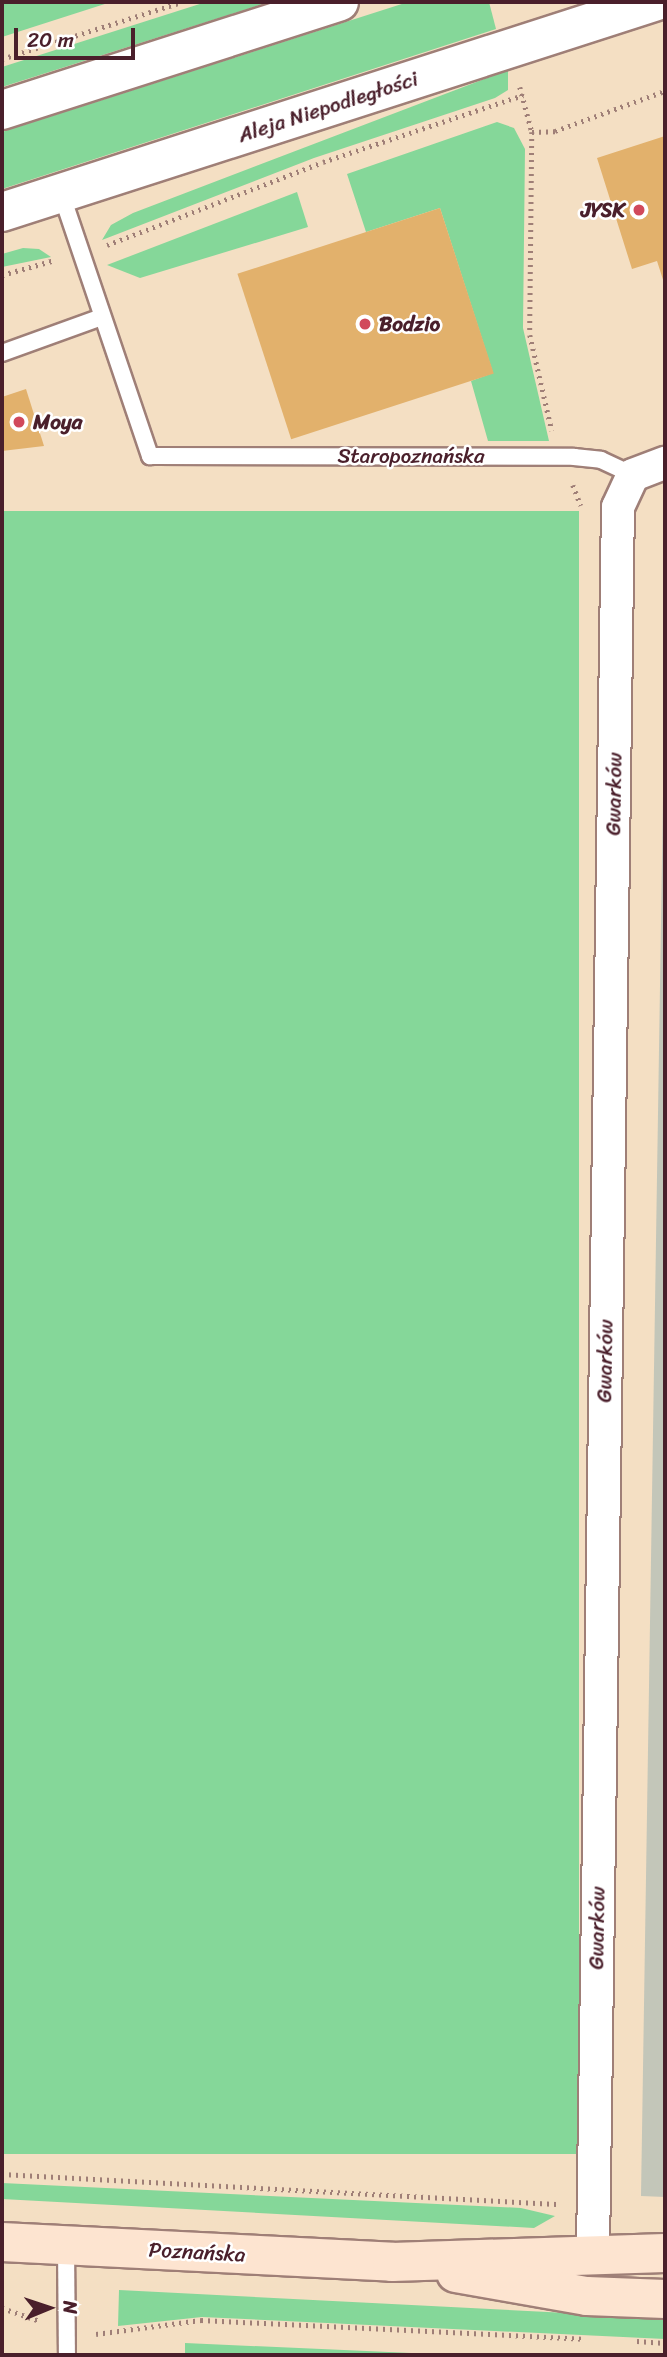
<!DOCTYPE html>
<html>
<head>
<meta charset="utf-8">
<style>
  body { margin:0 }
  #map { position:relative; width:667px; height:2357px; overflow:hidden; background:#f4dfc3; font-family:Sriracha,sans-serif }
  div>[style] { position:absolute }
  .industrial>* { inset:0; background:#c3c6b9 }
  .green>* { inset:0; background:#85d799; transform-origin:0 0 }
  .building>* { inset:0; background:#e2b16c; transform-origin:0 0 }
  .path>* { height:4.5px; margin-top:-2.25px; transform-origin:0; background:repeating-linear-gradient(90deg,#9f7f77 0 2px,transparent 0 7px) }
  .roads { filter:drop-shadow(2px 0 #9f7f77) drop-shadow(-2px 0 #9f7f77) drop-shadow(0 2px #9f7f77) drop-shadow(0 -2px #9f7f77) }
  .service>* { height:16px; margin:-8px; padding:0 8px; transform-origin:8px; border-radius:8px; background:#fff }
  .minor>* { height:32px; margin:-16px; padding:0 16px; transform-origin:16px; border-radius:16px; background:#fff }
  .tertiary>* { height:38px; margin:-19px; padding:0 19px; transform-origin:19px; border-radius:19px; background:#fff }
  .secondary>* { height:38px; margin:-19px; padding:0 19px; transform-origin:19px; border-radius:19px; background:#fde4d0 }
  .dots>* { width:19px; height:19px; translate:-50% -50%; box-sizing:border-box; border:4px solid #fff; border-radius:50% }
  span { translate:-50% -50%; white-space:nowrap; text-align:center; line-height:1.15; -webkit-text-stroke:5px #fff; paint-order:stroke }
  .street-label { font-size:21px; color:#4a1f2b }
  .poi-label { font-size:21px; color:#4a1f2b; font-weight:700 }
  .right { translate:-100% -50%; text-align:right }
  .left { translate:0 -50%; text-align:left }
  .frame { position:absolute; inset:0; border:4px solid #4a1f2b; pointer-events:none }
  .north { position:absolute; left:14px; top:2273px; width:70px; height:70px; -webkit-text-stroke:5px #fff; paint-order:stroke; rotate:88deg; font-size:19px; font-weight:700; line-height:28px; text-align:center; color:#4a1f2b }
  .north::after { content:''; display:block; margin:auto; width:24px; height:32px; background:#4a1f2b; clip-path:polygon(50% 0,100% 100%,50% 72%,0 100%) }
  .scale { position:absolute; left:14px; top:28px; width:121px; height:32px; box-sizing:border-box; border:4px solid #4a1f2b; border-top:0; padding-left:9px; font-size:21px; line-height:24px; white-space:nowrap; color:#4a1f2b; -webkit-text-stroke:5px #fff; paint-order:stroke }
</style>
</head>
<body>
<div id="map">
  <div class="industrial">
    <i style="clip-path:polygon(665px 668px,665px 2197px,641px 2196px)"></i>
  </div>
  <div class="green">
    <i style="clip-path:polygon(2px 2px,111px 2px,2px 37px)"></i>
    <i style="clip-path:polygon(206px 2px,269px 2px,2px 87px,2px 67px)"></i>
    <i style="clip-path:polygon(408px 2px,489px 2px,496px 29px,2px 189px,2px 132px)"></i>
    <i style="clip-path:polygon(508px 70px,508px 90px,495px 98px,314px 158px,102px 240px,111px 225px,133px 213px)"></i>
    <i style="clip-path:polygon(497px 122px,514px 128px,525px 149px,523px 328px,549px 441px,488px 441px,471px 381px,493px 373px,440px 208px,366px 232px,347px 174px)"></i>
    <i style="clip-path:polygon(297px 192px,308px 227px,140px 278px,107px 265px)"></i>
    <i style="clip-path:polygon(23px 248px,39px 249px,51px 257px,2px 267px,2px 254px)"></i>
    <i style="left:2px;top:511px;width:577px;height:1643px"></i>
    <i style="clip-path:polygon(2px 2183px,521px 2208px,555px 2216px,534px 2228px,2px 2199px)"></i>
    <i style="clip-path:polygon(119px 2290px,665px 2318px,665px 2339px,202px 2317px,118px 2326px)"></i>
    <i style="clip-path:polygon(185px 2343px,456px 2355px,185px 2355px)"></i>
  </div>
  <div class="building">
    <i style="clip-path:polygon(665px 136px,665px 286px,657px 261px,632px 269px,597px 158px)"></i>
    <i style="left:440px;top:208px;width:174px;height:213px;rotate:72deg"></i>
    <i style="clip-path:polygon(26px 389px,44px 446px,2px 451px,2px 397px)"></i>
  </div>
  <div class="path">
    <i style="left:2px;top:59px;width:189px;rotate:-17.6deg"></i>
    <i style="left:520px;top:87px;width:47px;rotate:75.1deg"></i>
    <i style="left:532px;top:132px;width:203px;rotate:90.6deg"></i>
    <i style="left:530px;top:335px;width:98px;rotate:77.1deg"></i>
    <i style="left:532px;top:132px;width:23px;rotate:-2deg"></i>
    <i style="left:555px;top:131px;width:117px;rotate:-20deg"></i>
    <i style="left:107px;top:245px;width:231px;rotate:-21deg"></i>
    <i style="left:323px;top:162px;width:211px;rotate:-18.5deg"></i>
    <i style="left:2px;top:275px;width:55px;rotate:-15.8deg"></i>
    <i style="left:573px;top:485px;width:22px;rotate:69deg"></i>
    <i style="left:2px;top:2174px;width:555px;rotate:3.1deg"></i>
    <i style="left:2px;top:2308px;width:39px;rotate:19deg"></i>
    <i style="left:96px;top:2334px;width:106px;rotate:-7.6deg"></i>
    <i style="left:201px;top:2320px;width:382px;rotate:2.8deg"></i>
    <i style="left:637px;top:2341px;width:28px;rotate:4deg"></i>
  </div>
  <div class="roads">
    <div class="service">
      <i style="left:61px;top:193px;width:278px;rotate:71.3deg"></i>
      <i style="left:150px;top:456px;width:424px;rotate:0.1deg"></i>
      <i style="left:574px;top:457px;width:27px;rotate:6deg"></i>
      <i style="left:601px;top:460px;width:35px;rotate:25deg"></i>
      <i style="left:2px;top:353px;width:106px;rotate:-19.8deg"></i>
      <i style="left:66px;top:2246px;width:109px;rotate:89.5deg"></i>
    </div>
    <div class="minor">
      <i style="left:593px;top:2251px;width:1744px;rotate:-89.18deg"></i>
      <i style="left:618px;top:507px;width:35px;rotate:-65deg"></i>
      <i style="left:633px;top:475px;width:34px;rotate:-21deg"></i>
    </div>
    <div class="tertiary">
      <i style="left:2px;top:110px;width:354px;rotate:-17.8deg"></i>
      <i style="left:2px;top:212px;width:685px;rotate:-17.85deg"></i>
    </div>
    <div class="secondary">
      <i style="left:2px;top:2242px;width:391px;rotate:2.9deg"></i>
      <i style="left:392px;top:2262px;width:273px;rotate:-1.9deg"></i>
      <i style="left:456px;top:2273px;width:133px;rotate:10deg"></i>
      <i style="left:587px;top:2296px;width:78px;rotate:2.2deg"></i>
    </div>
  </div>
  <div class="dots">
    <i style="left:639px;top:210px;background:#d1495b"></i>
    <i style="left:365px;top:324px;background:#d1495b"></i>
    <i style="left:19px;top:422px;background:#d1495b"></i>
  </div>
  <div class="street-label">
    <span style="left:328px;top:107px;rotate:-18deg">Aleja Niepodległości</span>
    <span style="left:411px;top:456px">Staropoznańska</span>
    <span style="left:614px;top:794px;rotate:-89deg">Gwarków</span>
    <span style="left:605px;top:1361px;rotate:-89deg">Gwarków</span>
    <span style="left:597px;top:1928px;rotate:-89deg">Gwarków</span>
    <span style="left:197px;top:2252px;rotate:3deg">Poznańska</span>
  </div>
  <div class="poi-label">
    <span class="right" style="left:625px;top:210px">JYSK</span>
    <span class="left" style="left:379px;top:324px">Bodzio</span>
    <span class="left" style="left:33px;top:422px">Moya</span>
  </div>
  <div class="frame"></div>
  <div class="north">N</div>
  <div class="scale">20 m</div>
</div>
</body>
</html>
